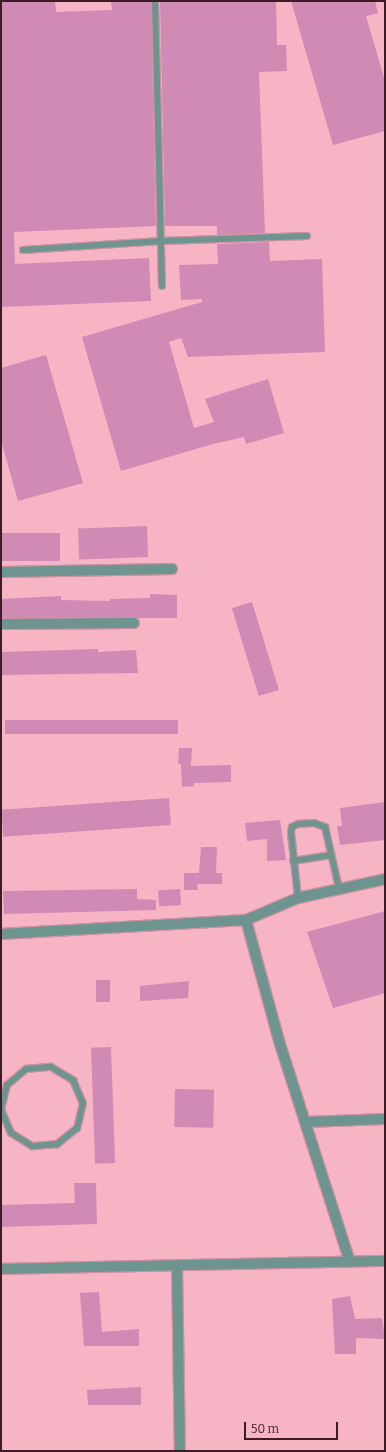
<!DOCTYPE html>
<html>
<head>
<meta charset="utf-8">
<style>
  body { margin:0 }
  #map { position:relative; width:386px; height:1452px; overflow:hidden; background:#f6b4c4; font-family:Bitter,serif }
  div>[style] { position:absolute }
  .building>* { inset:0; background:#d08bb4; transform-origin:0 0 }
  .roads { filter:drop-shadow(1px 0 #cd93a1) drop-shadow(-1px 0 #cd93a1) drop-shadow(0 1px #cd93a1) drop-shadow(0 -1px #cd93a1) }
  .lane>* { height:6px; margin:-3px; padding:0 3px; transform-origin:3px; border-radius:3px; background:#6d948e }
  .street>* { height:10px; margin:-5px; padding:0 5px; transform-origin:5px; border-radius:5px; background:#6d948e }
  span { translate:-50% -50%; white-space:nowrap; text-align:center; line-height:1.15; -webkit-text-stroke:3px #f6b4c4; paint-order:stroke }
  .frame { position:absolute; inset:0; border:2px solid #3c1d26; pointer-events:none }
  .scale { position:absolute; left:244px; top:1422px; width:94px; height:18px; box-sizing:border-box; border:2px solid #3c1d26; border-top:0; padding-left:5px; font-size:12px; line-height:14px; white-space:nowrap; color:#3c1d26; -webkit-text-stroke:3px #f6b4c4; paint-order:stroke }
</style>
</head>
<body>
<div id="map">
  <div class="building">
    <i style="clip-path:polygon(1px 1px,55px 1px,56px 12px,112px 10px,111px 1px,151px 1px,156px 226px,14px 232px,15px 264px,149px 258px,151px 301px,1px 307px)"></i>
    <i style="clip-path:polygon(160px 1px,276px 1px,277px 45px,286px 45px,287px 71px,259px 72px,265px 233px,217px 235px,217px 226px,165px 226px)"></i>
    <i style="clip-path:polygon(291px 1px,375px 1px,378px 13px,366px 16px,385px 81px,385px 131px,333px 145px)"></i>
    <i style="clip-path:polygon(269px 242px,270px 261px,322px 259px,325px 352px,188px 357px,181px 338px,169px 342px,194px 428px,214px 422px,205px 399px,268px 379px,284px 433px,246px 444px,244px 437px,213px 444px,121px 471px,82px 337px,202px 302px,202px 299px,181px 300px,179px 265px,218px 264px,217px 244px)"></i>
    <i style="clip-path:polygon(46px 355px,83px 483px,18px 501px,1px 440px,1px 368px)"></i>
    <i style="left:147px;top:526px;width:31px;height:69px;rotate:88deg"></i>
    <i style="left:1px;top:533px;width:59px;height:28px"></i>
    <i style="clip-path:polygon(150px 594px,177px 595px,177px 618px,1px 618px,1px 599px,61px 596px,61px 600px,110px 601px,110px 599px,150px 598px)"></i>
    <i style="left:252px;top:602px;width:92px;height:21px;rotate:73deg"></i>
    <i style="clip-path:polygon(98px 649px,98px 652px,136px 650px,138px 673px,1px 675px,1px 652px)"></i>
    <i style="left:178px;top:720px;width:14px;height:173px;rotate:90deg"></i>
    <i style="clip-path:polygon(179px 748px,192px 748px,191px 766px,231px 765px,231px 782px,194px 783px,194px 786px,182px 787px,181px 764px,178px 764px)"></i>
    <i style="left:169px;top:798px;width:27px;height:168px;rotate:86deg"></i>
    <i style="clip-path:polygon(385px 802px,385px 840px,340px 845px,337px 826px,342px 826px,340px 808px)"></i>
    <i style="clip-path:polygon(280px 820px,286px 860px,267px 861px,267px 839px,247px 841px,245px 823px)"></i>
    <i style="clip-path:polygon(201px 847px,217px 847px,216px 873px,222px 873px,222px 884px,197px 884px,198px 890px,184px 890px,184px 873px,199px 873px)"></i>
    <i style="clip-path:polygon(137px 889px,137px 899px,156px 900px,156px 910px,4px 914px,3px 891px)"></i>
    <i style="left:180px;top:889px;width:16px;height:22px;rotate:86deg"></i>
    <i style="clip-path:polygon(385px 911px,385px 993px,333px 1008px,307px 932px)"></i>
    <i style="left:96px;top:980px;width:14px;height:22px"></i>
    <i style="clip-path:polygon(189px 981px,188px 998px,140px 1001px,140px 986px)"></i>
    <i style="left:111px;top:1047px;width:116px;height:20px;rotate:88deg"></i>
    <i style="left:175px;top:1089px;width:39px;height:38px;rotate:1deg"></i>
    <i style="clip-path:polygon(74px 1183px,96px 1183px,97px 1224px,1px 1227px,1px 1205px,75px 1203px)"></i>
    <i style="clip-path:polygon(99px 1292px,102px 1332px,139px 1329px,139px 1346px,84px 1346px,80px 1293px)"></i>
    <i style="clip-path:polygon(350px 1296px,355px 1319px,382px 1318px,385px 1339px,356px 1338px,356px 1354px,335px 1354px,332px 1299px)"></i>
    <i style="clip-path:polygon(141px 1387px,141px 1405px,88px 1405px,87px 1390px)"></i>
  </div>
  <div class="roads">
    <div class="lane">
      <i style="left:155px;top:1px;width:285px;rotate:88.6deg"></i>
      <i style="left:23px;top:250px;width:139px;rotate:-3.7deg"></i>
      <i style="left:162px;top:241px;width:145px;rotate:-2deg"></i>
      <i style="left:293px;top:861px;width:37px;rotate:-9deg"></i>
      <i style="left:298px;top:898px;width:66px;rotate:-96.1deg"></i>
      <i style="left:291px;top:832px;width:5px;rotate:-79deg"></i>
      <i style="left:292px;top:827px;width:7px;rotate:-27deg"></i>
      <i style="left:298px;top:824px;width:16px;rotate:-4deg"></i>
      <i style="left:314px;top:823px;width:12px;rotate:20deg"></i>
      <i style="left:325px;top:827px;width:63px;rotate:77.1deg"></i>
      <i style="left:1px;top:1109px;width:25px;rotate:-76deg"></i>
      <i style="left:7px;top:1085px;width:25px;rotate:-40deg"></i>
      <i style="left:26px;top:1069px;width:25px;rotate:-5deg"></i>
      <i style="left:51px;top:1067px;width:26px;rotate:31deg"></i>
      <i style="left:73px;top:1080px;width:25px;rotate:67deg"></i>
      <i style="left:83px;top:1103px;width:26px;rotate:103deg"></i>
      <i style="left:77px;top:1128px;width:26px;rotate:141deg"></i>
      <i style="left:57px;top:1144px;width:25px;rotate:175deg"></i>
      <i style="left:32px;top:1146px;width:25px;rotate:-148deg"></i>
      <i style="left:11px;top:1133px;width:25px;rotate:-113deg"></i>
    </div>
    <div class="street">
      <i style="left:1px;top:572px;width:171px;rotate:-1deg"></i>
      <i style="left:1px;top:624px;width:133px;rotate:-0.4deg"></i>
      <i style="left:246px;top:920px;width:125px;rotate:74.7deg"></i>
      <i style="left:279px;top:1041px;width:232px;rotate:72.2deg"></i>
      <i style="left:1px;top:934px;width:245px;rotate:-3.3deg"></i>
      <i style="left:246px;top:920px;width:56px;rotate:-22.9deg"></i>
      <i style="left:298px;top:898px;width:89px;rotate:-12.3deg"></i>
      <i style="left:307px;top:1122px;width:78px;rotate:-2.2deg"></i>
      <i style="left:177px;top:1266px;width:185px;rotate:89.1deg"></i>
      <i style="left:1px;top:1269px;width:384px;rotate:-1.2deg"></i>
    </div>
  </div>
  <div class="frame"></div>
  <div class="scale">50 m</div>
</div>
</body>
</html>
